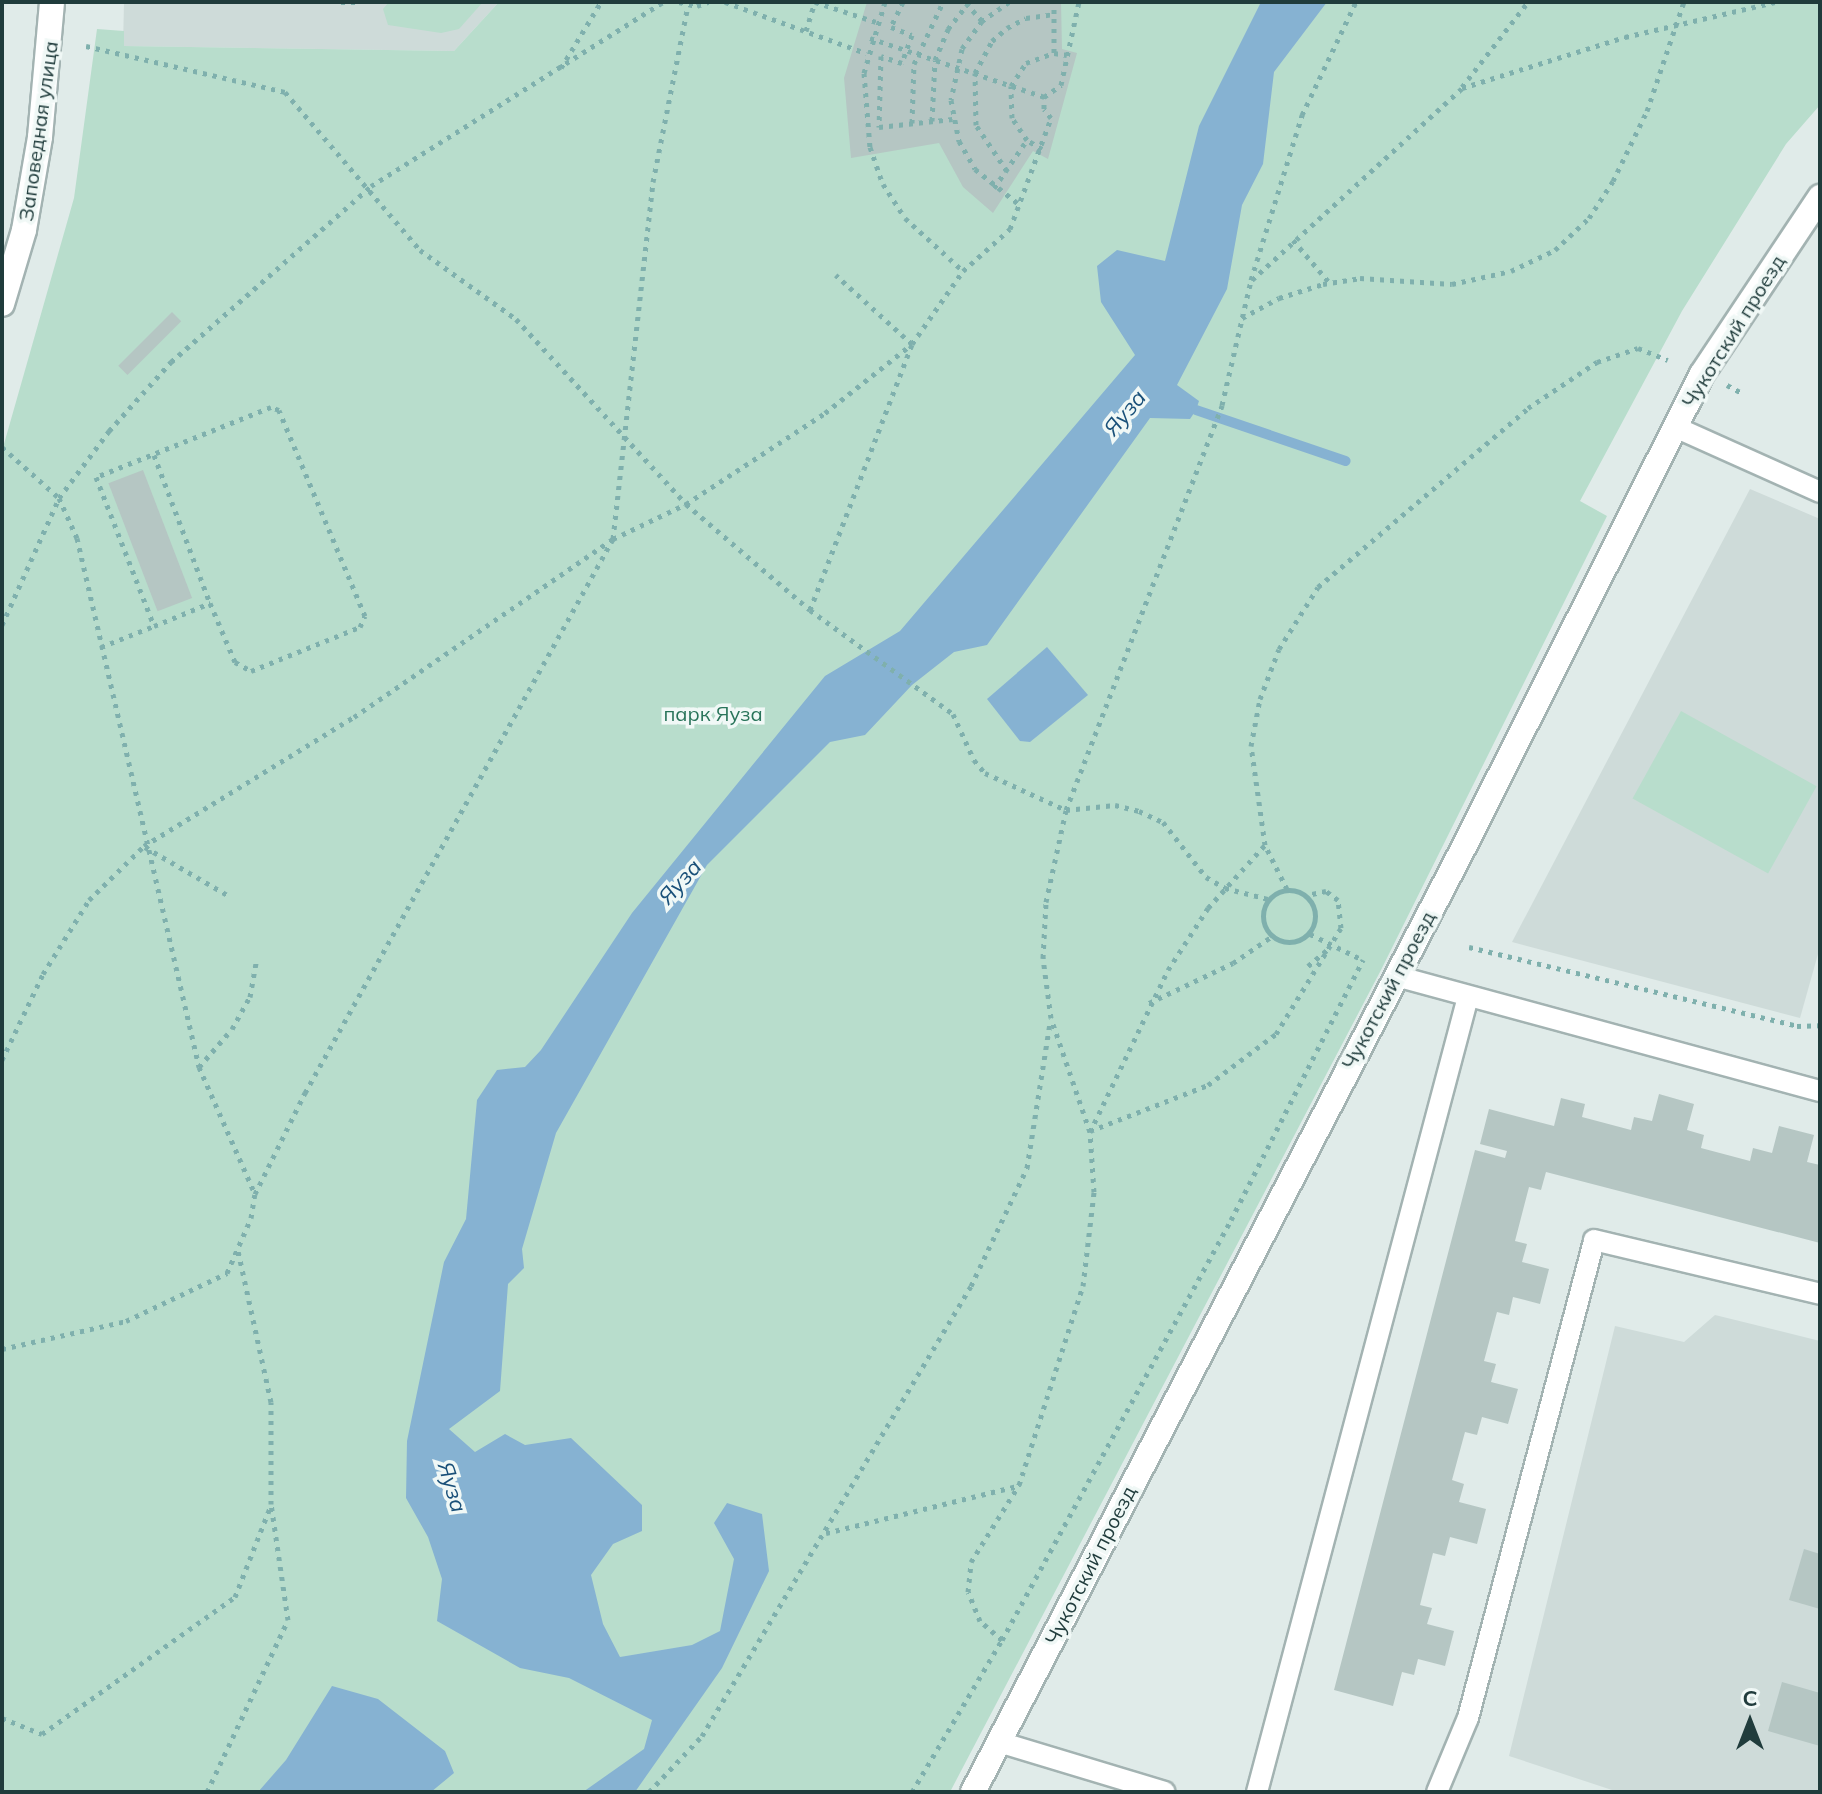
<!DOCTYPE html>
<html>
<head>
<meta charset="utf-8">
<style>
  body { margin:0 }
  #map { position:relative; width:1822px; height:1794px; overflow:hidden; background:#e0ebe9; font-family:Mulish,sans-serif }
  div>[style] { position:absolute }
  .built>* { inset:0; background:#cedbd9 }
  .green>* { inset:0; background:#b8ddcc; transform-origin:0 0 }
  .water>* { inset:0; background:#86b2d2 }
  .stream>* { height:10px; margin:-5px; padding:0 5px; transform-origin:5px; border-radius:5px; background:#86b2d2 }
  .building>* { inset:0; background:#b5c6c3; transform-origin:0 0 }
  .path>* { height:5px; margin-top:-2.5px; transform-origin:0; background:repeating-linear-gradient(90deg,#7fb0ad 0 4px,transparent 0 10px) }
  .path>.ring { margin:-2.5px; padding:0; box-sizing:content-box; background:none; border:5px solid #7fb0ad; border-radius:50% }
  .roads { filter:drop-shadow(2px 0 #a3b3b2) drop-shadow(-2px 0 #a3b3b2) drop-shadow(0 2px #a3b3b2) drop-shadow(0 -2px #a3b3b2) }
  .lane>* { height:20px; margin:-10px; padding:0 10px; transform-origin:10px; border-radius:10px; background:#fff }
  .street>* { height:24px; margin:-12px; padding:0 12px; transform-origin:12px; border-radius:12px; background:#fff }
  .secondary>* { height:24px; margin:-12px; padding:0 12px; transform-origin:12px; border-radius:12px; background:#fff }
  span { translate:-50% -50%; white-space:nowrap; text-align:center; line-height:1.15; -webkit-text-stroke:7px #f0f8f6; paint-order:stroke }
  .street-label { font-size:20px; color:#203c3c }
  .park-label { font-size:20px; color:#29745a }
  .water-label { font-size:22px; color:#195079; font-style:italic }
  .frame { position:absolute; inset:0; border:4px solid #203c3c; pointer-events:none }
  .north { position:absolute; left:1710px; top:1682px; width:80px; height:80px; -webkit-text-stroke:6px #f0f8f6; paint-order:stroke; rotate:0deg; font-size:22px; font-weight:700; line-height:32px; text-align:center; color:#203c3c }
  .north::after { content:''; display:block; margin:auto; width:28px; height:36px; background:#203c3c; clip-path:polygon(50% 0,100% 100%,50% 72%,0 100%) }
</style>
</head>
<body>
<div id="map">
  <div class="built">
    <i style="clip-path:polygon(124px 2px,499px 2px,454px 51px,123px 46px)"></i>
    <i style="clip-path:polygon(1750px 489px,1820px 519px,1820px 947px,1800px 1018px,1512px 942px)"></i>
    <i style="clip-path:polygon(1715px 1315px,1820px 1341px,1820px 1792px,1618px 1792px,1509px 1756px,1615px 1326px,1684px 1342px)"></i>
  </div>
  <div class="green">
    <i style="clip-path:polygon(389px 2px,483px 2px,459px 29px,441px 33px,388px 25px,383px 9px)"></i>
    <i style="clip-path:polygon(499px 2px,1820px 2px,1820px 105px,1786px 144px,1682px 311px,1580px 501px,1607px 516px,1381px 970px,950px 1792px,2px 1792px,2px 451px,74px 198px,97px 29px,124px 31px,124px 46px,454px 51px)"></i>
    <i style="left:1681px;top:711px;width:155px;height:100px;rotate:29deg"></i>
  </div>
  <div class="water">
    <i style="clip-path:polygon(1261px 2px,1327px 2px,1274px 72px,1263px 164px,1242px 205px,1227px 289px,1177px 385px,1199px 401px,1196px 410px,1190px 419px,1150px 418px,987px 645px,954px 652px,912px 685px,865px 735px,830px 742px,707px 865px,556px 1133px,522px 1249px,524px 1268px,508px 1284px,500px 1391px,449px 1429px,475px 1452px,505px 1434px,525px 1445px,571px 1438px,642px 1505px,642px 1531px,613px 1544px,591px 1575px,603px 1624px,620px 1657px,692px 1645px,720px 1631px,734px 1559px,714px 1523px,727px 1503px,762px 1514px,769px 1571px,722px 1668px,635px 1792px,583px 1792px,644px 1749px,652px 1720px,569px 1678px,520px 1668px,437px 1621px,442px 1579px,428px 1537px,406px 1498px,407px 1441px,444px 1262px,466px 1219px,477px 1100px,497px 1070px,525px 1067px,541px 1050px,632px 913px,825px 676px,900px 631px,1135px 355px,1101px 302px,1097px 266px,1117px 250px,1165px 261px,1199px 126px)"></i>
    <i style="clip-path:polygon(1047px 647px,1088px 695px,1030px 742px,1020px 741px,987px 699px)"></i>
    <i style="clip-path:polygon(332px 1686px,378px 1699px,445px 1751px,454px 1773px,431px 1792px,258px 1792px,286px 1760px)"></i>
  </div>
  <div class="stream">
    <i style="left:1196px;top:410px;width:158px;rotate:18.8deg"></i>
  </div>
  <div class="building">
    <i style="clip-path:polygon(867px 2px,1061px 2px,1062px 49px,1077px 53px,1048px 159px,1033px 151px,993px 213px,963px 187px,939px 143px,851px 158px,844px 78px)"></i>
    <i style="left:172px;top:312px;width:13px;height:76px;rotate:45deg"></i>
    <i style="left:143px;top:470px;width:137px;height:37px;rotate:69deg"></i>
    <i style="clip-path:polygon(1659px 1094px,1694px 1104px,1687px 1130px,1704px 1135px,1701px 1148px,1750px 1161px,1753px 1148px,1772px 1153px,1779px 1126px,1814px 1135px,1807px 1162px,1820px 1165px,1820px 1243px,1546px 1172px,1541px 1190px,1529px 1187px,1515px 1241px,1527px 1244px,1522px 1262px,1549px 1269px,1540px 1304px,1513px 1297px,1509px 1315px,1497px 1312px,1484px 1361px,1496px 1364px,1491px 1382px,1518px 1389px,1508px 1424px,1482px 1417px,1477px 1435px,1465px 1432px,1452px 1480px,1464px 1484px,1459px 1502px,1486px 1509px,1477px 1544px,1450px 1537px,1445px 1556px,1433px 1553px,1420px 1605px,1432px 1608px,1427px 1624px,1454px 1631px,1445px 1666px,1418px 1659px,1414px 1675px,1402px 1672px,1393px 1706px,1334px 1690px,1475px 1150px,1505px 1158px,1507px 1151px,1480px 1144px,1489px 1109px,1554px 1126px,1561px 1098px,1585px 1104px,1582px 1117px,1631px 1130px,1634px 1117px,1652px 1121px)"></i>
    <i style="clip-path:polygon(1804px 1549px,1820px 1554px,1820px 1609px,1789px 1600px)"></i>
    <i style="clip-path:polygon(1782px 1682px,1820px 1693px,1820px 1746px,1768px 1731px)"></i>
  </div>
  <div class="path">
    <i style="left:341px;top:2px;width:18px"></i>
    <i style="left:679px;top:2px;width:18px;rotate:13deg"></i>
    <i style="left:697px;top:6px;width:12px;rotate:-20deg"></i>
    <i style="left:725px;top:2px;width:150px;rotate:19.9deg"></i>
    <i style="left:815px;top:2px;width:64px;rotate:18.2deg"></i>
    <i style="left:885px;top:2px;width:74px;rotate:106.5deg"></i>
    <i style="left:864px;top:73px;width:74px;rotate:85.4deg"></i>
    <i style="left:870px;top:147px;width:39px;rotate:71deg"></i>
    <i style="left:883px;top:184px;width:40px;rotate:57.1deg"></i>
    <i style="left:905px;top:218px;width:79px;rotate:42.4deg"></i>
    <i style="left:903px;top:2px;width:28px;rotate:116deg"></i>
    <i style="left:891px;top:27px;width:22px;rotate:21deg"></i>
    <i style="left:912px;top:35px;width:30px;rotate:110deg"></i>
    <i style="left:902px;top:63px;width:22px;rotate:-162deg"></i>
    <i style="left:881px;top:56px;width:71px;rotate:91.6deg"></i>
    <i style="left:879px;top:127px;width:74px;rotate:-6.2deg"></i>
    <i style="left:1009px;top:2px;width:33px;rotate:145deg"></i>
    <i style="left:982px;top:21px;width:34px;rotate:126deg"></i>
    <i style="left:962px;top:49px;width:52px;rotate:102.2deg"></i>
    <i style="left:951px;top:100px;width:42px;rotate:79deg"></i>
    <i style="left:959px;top:141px;width:32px;rotate:60deg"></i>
    <i style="left:975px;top:169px;width:59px;rotate:38.8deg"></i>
    <i style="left:966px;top:3px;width:24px;rotate:48deg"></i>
    <i style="left:806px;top:31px;width:30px;rotate:-73deg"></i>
    <i style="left:870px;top:38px;width:184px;rotate:18.7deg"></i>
    <i style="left:86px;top:46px;width:204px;rotate:13deg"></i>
    <i style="left:285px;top:92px;width:208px;rotate:49.5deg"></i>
    <i style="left:420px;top:250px;width:118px;rotate:35.7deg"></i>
    <i style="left:516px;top:319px;width:251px;rotate:47.4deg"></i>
    <i style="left:686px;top:504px;width:163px;rotate:40.5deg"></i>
    <i style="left:810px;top:610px;width:177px;rotate:36deg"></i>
    <i style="left:953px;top:714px;width:51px;rotate:65.5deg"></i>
    <i style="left:974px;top:760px;width:17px;rotate:50deg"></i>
    <i style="left:985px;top:773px;width:89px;rotate:24.6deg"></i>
    <i style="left:1066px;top:810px;width:49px;rotate:-5.8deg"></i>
    <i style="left:1115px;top:805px;width:25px;rotate:14deg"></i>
    <i style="left:1139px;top:811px;width:26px;rotate:25deg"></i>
    <i style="left:1163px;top:822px;width:70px;rotate:52deg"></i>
    <i style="left:1206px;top:877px;width:22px;rotate:30deg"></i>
    <i style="left:1225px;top:888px;width:44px;rotate:14.3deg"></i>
    <i style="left:1054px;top:53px;width:51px;rotate:-90deg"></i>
    <i style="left:561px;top:68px;width:77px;rotate:-58.8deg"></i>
    <i style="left:1462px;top:87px;width:108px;rotate:-52.2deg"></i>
    <i style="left:932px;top:121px;width:61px;rotate:-87.2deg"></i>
    <i style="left:935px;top:60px;width:34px;rotate:-67deg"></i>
    <i style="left:948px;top:29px;width:34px;rotate:-52deg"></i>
    <i style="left:912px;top:123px;width:59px;rotate:-88.1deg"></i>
    <i style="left:914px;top:64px;width:68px;rotate:-64.9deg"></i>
    <i style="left:1042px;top:149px;width:17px;rotate:-149deg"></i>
    <i style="left:1027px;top:140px;width:27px;rotate:-124deg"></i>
    <i style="left:1012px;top:118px;width:32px;rotate:-92deg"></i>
    <i style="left:1011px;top:86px;width:27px;rotate:-57deg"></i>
    <i style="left:1026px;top:63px;width:30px;rotate:-20deg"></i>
    <i style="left:1054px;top:53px;width:13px;rotate:9deg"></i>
    <i style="left:1007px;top:171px;width:55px;rotate:-124deg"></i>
    <i style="left:976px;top:125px;width:52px;rotate:-91.1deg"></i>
    <i style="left:975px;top:73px;width:36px;rotate:-62deg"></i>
    <i style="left:992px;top:41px;width:20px;rotate:-41deg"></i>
    <i style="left:1007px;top:28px;width:21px;rotate:-28deg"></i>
    <i style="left:1026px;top:18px;width:28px;rotate:-8deg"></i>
    <i style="left:994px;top:188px;width:58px;rotate:-55.5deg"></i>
    <i style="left:1293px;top:240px;width:55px;rotate:49.4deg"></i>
    <i style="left:1252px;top:280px;width:285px;rotate:-42.4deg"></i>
    <i style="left:1462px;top:88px;width:171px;rotate:-17.4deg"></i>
    <i style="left:1625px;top:37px;width:155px;rotate:-13.1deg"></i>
    <i style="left:1242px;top:318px;width:42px;rotate:-28.4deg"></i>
    <i style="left:1279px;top:298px;width:46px;rotate:-17.7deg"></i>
    <i style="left:1323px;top:284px;width:37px;rotate:-9deg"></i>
    <i style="left:1360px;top:278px;width:92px;rotate:3.7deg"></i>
    <i style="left:1452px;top:284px;width:60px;rotate:-12.4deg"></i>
    <i style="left:1511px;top:271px;width:49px;rotate:-25.5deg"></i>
    <i style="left:1555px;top:250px;width:47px;rotate:-43.3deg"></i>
    <i style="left:1589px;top:218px;width:44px;rotate:-57deg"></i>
    <i style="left:1613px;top:181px;width:78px;rotate:-64.1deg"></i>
    <i style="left:1647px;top:111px;width:115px;rotate:-71.3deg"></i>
    <i style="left:1727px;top:385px;width:19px;rotate:28deg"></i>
    <i style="left:2px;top:447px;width:76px;rotate:41.8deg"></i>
    <i style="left:59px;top:498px;width:44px;rotate:65.8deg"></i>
    <i style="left:77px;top:538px;width:543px;rotate:77.01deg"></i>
    <i style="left:199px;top:1067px;width:139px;rotate:66.2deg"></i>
    <i style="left:154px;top:455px;width:158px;rotate:69.3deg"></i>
    <i style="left:810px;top:610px;width:285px;rotate:-69deg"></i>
    <i style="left:912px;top:344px;width:103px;rotate:-137.8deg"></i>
    <i style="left:2px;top:625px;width:139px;rotate:-65.8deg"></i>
    <i style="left:59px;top:498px;width:84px;rotate:-53.3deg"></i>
    <i style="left:109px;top:431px;width:93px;rotate:-48.1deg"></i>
    <i style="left:171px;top:362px;width:266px;rotate:-41.3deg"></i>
    <i style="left:371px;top:186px;width:345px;rotate:-32.2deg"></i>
    <i style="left:101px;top:647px;width:57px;rotate:-21.6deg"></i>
    <i style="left:154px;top:626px;width:61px;rotate:-22.3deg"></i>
    <i style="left:210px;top:603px;width:64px;rotate:67deg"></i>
    <i style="left:235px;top:662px;width:18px;rotate:29deg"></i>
    <i style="left:251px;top:671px;width:118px;rotate:-22deg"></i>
    <i style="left:360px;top:627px;width:12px;rotate:-66deg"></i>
    <i style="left:365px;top:616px;width:223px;rotate:-112.7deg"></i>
    <i style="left:279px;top:410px;width:9px;rotate:-159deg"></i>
    <i style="left:271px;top:407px;width:188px;rotate:158.2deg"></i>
    <i style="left:96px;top:477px;width:160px;rotate:68.7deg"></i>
    <i style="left:145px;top:847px;width:99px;rotate:30.2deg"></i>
    <i style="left:1287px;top:889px;width:49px;rotate:-116.6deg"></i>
    <i style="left:1265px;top:845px;width:100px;rotate:-98deg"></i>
    <i style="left:1251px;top:746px;width:48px;rotate:-79.2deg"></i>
    <i style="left:1260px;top:699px;width:53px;rotate:-69.2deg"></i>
    <i style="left:1279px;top:649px;width:73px;rotate:-57.8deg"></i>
    <i style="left:1318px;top:587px;width:276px;rotate:-40.4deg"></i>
    <i style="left:1528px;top:408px;width:83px;rotate:-33.7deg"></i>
    <i style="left:1597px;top:362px;width:43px;rotate:-18.9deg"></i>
    <i style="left:1638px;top:348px;width:32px;rotate:22deg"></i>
    <i class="ring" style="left:1263px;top:890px;width:47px;height:47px"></i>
    <i style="left:1310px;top:934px;width:59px;rotate:26.1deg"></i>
    <i style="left:1469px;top:947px;width:337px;rotate:13.5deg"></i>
    <i style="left:1797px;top:1026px;width:23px;rotate:-2deg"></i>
    <i style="left:1308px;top:966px;width:26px;rotate:-40deg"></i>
    <i style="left:1149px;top:1003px;width:93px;rotate:-25.5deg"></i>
    <i style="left:1233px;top:963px;width:46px;rotate:-34.4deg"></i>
    <i style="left:2px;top:1060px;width:95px;rotate:-64.5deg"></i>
    <i style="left:43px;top:974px;width:87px;rotate:-58.1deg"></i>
    <i style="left:89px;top:900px;width:77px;rotate:-44.5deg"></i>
    <i style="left:144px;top:846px;width:246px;rotate:-31.6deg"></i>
    <i style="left:354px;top:717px;width:314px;rotate:-34.5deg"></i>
    <i style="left:613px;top:539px;width:81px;rotate:-25.6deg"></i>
    <i style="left:686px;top:504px;width:166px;rotate:-33.2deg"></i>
    <i style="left:825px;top:413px;width:111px;rotate:-38.4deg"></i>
    <i style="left:912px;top:344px;width:89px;rotate:-55.1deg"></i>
    <i style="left:963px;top:271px;width:63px;rotate:-41.8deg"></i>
    <i style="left:1010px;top:229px;width:118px;rotate:-69.7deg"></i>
    <i style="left:1051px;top:118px;width:11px;rotate:-128deg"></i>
    <i style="left:1044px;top:109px;width:12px;rotate:-90deg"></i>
    <i style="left:1044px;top:97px;width:21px;rotate:-35deg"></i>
    <i style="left:1061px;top:85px;width:85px;rotate:-77.8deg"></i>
    <i style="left:199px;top:1067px;width:50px;rotate:-49deg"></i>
    <i style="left:232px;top:1029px;width:37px;rotate:-61deg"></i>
    <i style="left:250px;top:997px;width:35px;rotate:-80deg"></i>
    <i style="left:1090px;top:1131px;width:127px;rotate:-21.3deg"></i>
    <i style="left:1208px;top:1085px;width:85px;rotate:-36.9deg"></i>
    <i style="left:1276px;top:1034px;width:124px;rotate:-58.5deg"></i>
    <i style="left:1341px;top:928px;width:28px;rotate:-96deg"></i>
    <i style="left:1338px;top:900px;width:15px;rotate:-143deg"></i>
    <i style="left:1326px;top:891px;width:19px;rotate:168deg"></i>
    <i style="left:1090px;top:1132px;width:180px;rotate:-64.3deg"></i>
    <i style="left:1168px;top:970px;width:74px;rotate:-57.2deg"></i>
    <i style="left:1208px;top:908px;width:85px;rotate:-47.9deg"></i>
    <i style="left:2px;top:1349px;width:127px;rotate:-12.7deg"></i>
    <i style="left:126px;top:1321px;width:112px;rotate:-25.4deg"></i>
    <i style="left:227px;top:1273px;width:60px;rotate:-66.4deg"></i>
    <i style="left:251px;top:1218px;width:24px;rotate:-81deg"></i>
    <i style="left:255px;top:1194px;width:113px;rotate:-63.7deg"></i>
    <i style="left:305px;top:1093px;width:634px;rotate:-60.93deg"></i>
    <i style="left:613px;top:539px;width:359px;rotate:-83.6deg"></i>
    <i style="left:653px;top:182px;width:179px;rotate:-78.8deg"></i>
    <i style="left:826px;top:1533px;width:198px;rotate:-13.8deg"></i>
    <i style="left:1002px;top:1640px;width:29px;rotate:-139deg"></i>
    <i style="left:980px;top:1621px;width:31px;rotate:-112deg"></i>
    <i style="left:968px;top:1592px;width:30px;rotate:-84deg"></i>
    <i style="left:971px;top:1562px;width:91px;rotate:-58.1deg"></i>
    <i style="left:1019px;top:1485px;width:209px;rotate:-72.2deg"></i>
    <i style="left:1083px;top:1286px;width:95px;rotate:-83.3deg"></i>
    <i style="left:1094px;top:1192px;width:60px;rotate:-93.8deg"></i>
    <i style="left:1090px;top:1132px;width:120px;rotate:-108.9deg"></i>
    <i style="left:1051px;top:1018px;width:61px;rotate:-97.6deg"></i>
    <i style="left:1043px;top:958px;width:56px;rotate:-86.9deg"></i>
    <i style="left:1046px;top:902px;width:94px;rotate:-77.7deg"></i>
    <i style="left:1066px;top:810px;width:434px;rotate:-68.9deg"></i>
    <i style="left:1222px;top:405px;width:128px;rotate:-76.9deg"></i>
    <i style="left:1251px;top:280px;width:173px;rotate:-72.8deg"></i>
    <i style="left:1302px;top:115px;width:125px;rotate:-64.5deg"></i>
    <i style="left:2px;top:1718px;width:43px;rotate:21.8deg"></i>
    <i style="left:42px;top:1734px;width:237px;rotate:-35.4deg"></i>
    <i style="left:235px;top:1597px;width:99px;rotate:-68.6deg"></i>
    <i style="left:207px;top:1792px;width:190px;rotate:-64.8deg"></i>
    <i style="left:288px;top:1620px;width:117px;rotate:-98.3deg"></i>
    <i style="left:271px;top:1504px;width:102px;rotate:-90deg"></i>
    <i style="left:271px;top:1402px;width:155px;rotate:-102.3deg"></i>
    <i style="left:649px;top:1792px;width:77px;rotate:-46.6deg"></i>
    <i style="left:702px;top:1736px;width:524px;rotate:-59.13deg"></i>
    <i style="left:971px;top:1286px;width:131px;rotate:-64.6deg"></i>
    <i style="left:1027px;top:1168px;width:147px;rotate:-81deg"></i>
    <i style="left:912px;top:1792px;width:177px;rotate:-59.4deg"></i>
    <i style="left:1002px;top:1640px;width:478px;rotate:-61.4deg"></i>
    <i style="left:1231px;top:1220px;width:292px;rotate:-63.1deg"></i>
  </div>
  <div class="roads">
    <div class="lane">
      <i style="left:1675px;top:427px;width:159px;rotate:24.1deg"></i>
      <i style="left:1396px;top:976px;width:439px;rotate:15.2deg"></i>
      <i style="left:999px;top:1742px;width:173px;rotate:16.8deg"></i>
      <i style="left:1257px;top:1792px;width:823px;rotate:-75.14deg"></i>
      <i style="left:1437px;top:1792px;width:80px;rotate:-67.3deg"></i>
      <i style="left:1468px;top:1718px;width:494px;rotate:-75.2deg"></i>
      <i style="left:1594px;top:1240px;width:232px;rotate:13.4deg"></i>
    </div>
    <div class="street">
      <i style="left:973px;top:1792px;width:1076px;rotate:-62.55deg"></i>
      <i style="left:1469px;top:837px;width:518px;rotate:-63.29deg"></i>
      <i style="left:1702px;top:374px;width:213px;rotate:-56.3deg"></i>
    </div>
    <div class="secondary">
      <i style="left:2px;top:304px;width:77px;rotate:-73.4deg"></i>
      <i style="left:24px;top:230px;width:94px;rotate:-80.2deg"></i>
      <i style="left:40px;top:137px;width:136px;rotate:-84.9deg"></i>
    </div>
  </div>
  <div class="street-label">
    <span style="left:38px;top:131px;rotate:-82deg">Заповедная улица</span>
    <span style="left:1733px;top:331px;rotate:-58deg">Чукотский проезд</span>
    <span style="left:1388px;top:990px;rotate:-62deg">Чукотский проезд</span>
    <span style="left:1090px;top:1565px;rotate:-63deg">Чукотский проезд</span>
  </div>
  <div class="park-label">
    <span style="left:713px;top:713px">парк Яуза</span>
  </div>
  <div class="water-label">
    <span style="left:1125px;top:413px;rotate:-50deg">Яуза</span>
    <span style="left:680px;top:882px;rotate:-48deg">Яуза</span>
    <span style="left:452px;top:1487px;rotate:73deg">Яуза</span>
  </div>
  <div class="frame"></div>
  <div class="north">С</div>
</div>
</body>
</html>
